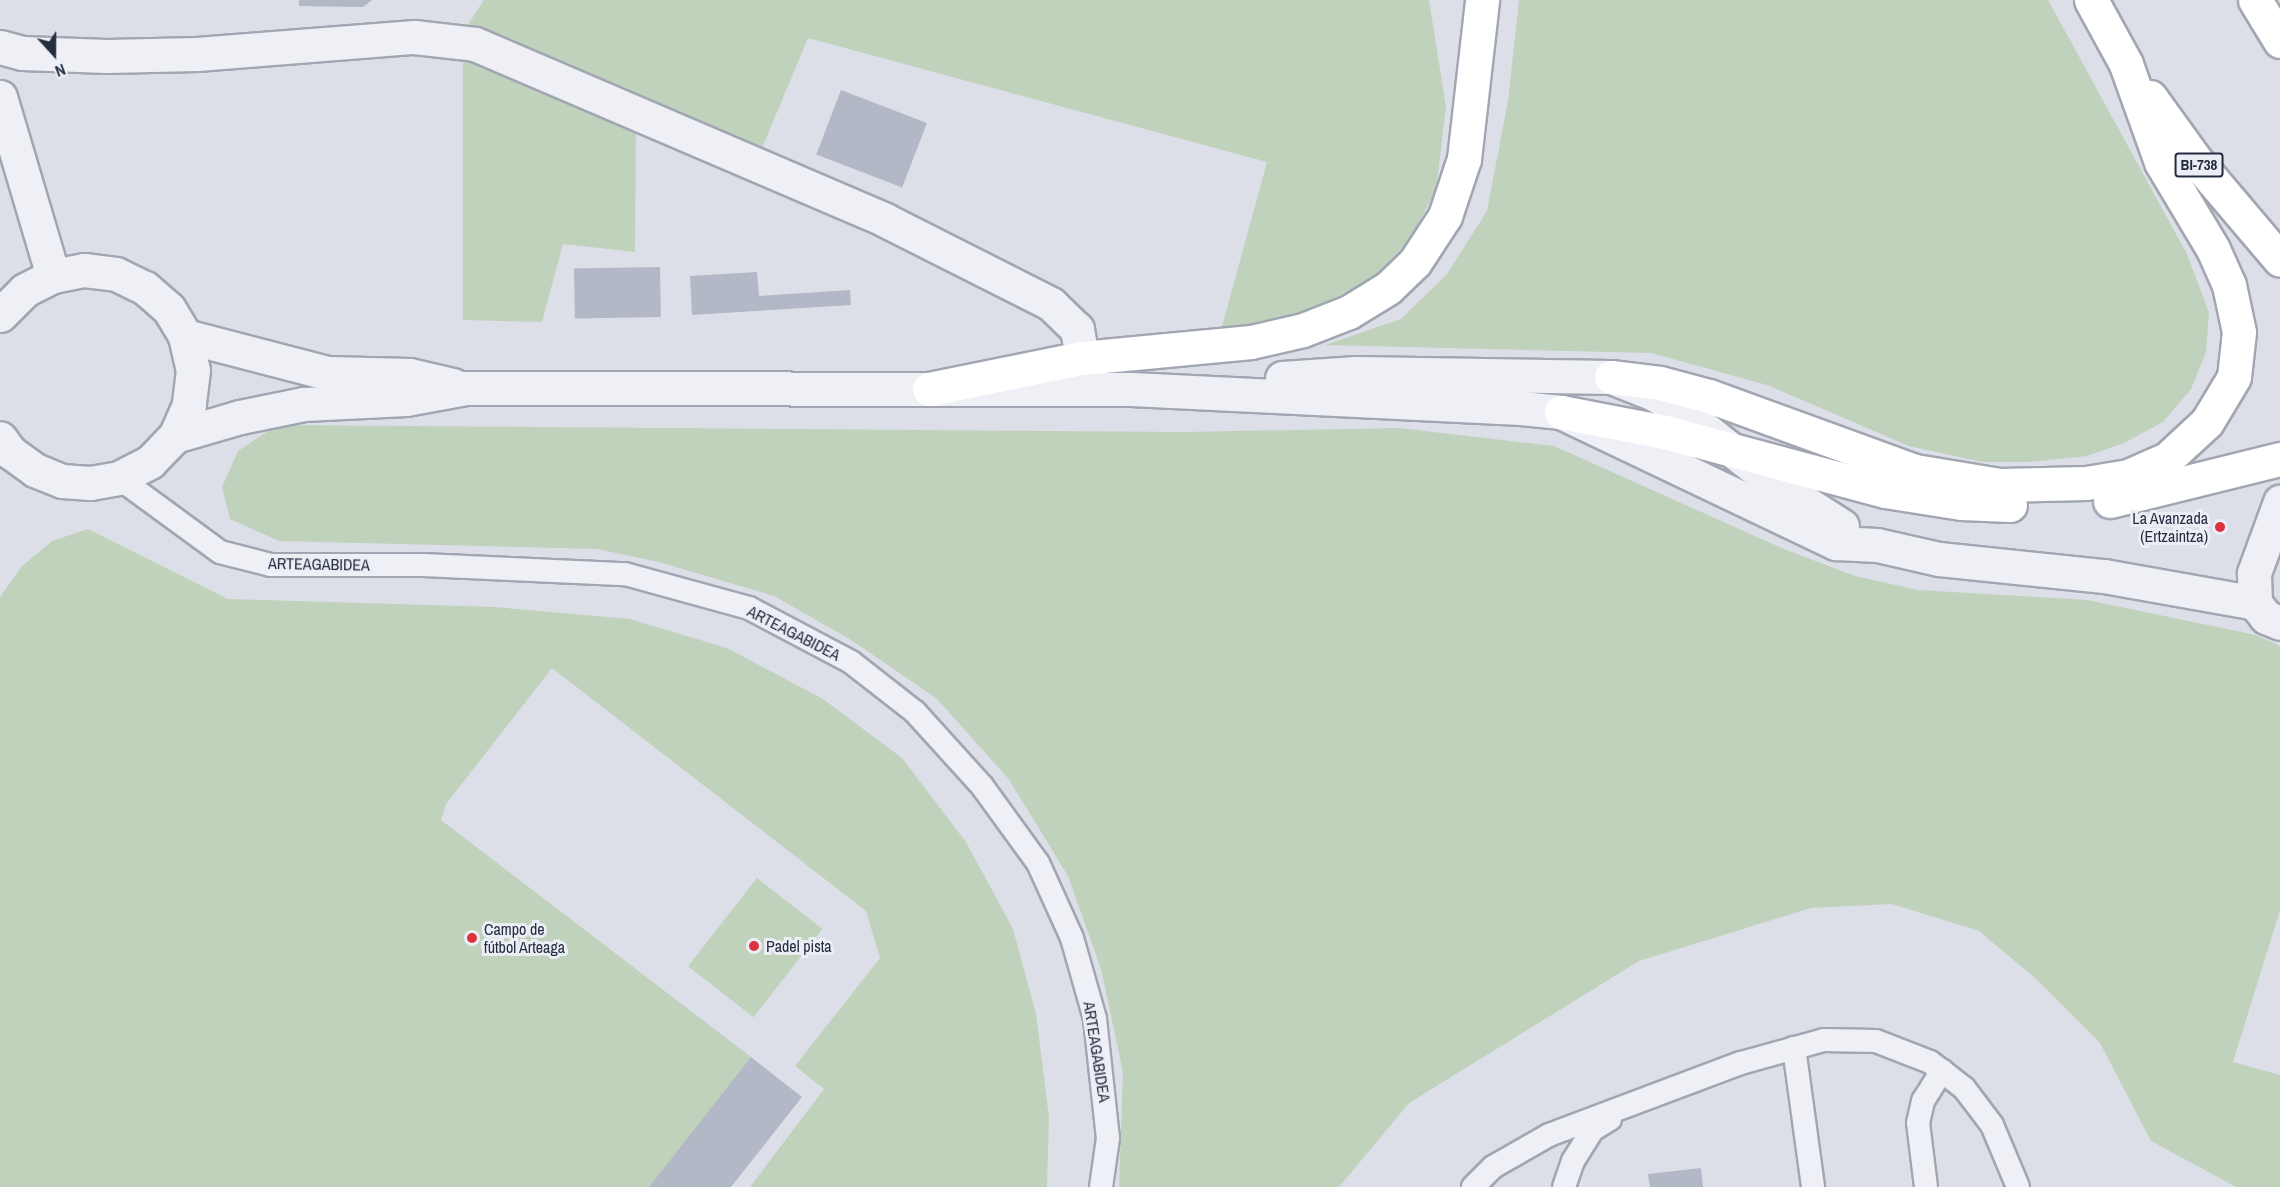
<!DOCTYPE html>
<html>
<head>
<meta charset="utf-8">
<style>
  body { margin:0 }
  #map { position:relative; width:2280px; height:1187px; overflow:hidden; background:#dcdfe8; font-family:"Archivo Narrow",sans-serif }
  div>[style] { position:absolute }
  .green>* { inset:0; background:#c0d2bc; transform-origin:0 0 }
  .building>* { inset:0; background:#b2b8c5; transform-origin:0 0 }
  .roads { filter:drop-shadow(2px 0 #a1a6b2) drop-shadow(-2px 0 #a1a6b2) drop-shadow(0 2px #a1a6b2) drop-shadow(0 -2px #a1a6b2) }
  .lane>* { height:22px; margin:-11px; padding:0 11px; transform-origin:11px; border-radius:11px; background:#eff0f6 }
  .street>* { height:33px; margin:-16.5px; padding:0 16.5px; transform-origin:16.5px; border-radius:16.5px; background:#eff0f6 }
  .primary>* { height:33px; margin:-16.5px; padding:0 16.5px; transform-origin:16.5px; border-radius:16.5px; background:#fff }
  .highway>* { height:33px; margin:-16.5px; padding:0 16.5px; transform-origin:16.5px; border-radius:16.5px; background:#fff }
  .dots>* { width:16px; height:16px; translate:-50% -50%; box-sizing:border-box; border:3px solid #ebeef5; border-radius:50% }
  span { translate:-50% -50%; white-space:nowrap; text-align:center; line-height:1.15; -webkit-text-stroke:6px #ebeef5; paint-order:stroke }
  .shield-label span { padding:2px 4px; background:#ebeef5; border:2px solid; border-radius:4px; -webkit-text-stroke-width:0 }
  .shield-label { font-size:15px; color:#242c3f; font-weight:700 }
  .poi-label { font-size:16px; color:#242c3f }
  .right { translate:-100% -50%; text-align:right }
  .left { translate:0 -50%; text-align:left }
  .street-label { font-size:16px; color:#242c3f }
  .north { position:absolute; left:24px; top:24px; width:60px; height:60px; -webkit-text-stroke:4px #ebeef5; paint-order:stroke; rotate:159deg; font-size:16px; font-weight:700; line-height:24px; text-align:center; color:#242c3f }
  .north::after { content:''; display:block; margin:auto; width:21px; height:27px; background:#242c3f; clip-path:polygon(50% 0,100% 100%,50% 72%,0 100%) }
</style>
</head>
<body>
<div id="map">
  <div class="green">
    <i style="clip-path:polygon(484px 0,1429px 0,1446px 107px,1436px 190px,1410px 239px,1373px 278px,1315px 308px,1220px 334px,1267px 162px,808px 38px,752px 172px,636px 123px,635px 252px,563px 244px,542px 322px,463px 320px,463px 32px)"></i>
    <i style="clip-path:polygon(1519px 0,2048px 0,2187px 254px,2209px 312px,2206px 352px,2191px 389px,2163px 422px,2124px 443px,2087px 456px,2030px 462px,1982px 462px,1909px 446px,1767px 385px,1651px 353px,1325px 345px,1401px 319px,1447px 274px,1487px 211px,1508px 101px)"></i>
    <i style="clip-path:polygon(277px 425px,1184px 432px,1399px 428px,1554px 446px,1784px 549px,1855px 576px,1918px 590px,2087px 600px,2256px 635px,2280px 646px,2280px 910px,2233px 1062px,2280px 1075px,2280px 1187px,2236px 1187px,2151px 1141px,2100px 1043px,2035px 978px,1979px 931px,1892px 904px,1811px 908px,1639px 961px,1409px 1103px,1339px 1187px,1119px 1187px,1123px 1072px,1101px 969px,1068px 876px,1008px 778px,936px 698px,851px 640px,774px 596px,659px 562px,597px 549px,279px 541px,230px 519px,222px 487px,238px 451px)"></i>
    <i style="clip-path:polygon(88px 529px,228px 599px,495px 607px,630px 619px,727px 648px,823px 699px,902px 758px,966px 842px,1013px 929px,1036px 1014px,1049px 1117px,1047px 1187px,750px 1187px,824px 1089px,795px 1066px,880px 958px,866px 911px,552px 668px,446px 804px,441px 820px,751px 1057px,651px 1187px,0 1187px,0 597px,22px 566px,52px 541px)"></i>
    <i style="left:757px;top:878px;width:83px;height:112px;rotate:38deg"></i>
  </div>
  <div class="building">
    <i style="clip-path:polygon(299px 0,372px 0,363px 7px,299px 6px)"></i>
    <i style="left:841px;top:90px;width:92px;height:69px;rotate:21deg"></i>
    <i style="left:660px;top:267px;width:50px;height:86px;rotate:89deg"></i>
    <i style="clip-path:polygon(757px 272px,759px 296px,850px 290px,851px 305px,692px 315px,690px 276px)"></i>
    <i style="clip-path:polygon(751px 1057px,802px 1097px,731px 1187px,649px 1187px)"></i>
    <i style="clip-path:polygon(1701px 1168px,1703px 1187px,1650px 1187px,1648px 1174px)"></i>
  </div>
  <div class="roads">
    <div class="lane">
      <i style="left:119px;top:478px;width:125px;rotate:36.2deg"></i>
      <i style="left:220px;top:552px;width:53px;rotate:14.3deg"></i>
      <i style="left:271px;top:565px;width:152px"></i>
      <i style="left:423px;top:565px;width:202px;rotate:2.6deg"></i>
      <i style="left:625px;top:574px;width:129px;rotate:15.3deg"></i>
      <i style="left:749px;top:608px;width:115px;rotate:27.9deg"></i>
      <i style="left:851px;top:662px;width:81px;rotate:38deg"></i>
      <i style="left:915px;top:712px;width:100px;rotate:47.8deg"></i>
      <i style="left:982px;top:786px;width:95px;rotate:54deg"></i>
      <i style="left:1038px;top:863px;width:82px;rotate:65.6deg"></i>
      <i style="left:1072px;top:938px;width:84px;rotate:74.1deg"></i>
      <i style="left:1095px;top:1019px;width:120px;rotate:83.8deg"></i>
      <i style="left:1108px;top:1138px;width:49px;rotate:98.1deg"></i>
      <i style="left:1794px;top:1048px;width:140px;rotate:82.2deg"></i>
      <i style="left:1473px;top:1187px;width:28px;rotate:-45deg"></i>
      <i style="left:1493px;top:1167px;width:64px;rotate:-29.7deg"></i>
      <i style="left:1549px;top:1135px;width:205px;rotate:-20.6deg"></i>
      <i style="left:1741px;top:1063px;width:86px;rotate:-15.5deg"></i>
      <i style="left:1824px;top:1040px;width:52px;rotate:1.1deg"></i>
      <i style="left:1876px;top:1041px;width:58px;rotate:21.3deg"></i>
      <i style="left:1930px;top:1062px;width:15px;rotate:37deg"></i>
      <i style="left:1942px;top:1071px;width:28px;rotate:38deg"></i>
      <i style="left:1964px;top:1088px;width:46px;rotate:52.9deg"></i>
      <i style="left:1992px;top:1125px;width:67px;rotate:67.2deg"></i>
      <i style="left:1564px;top:1187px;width:28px;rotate:-71deg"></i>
      <i style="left:1573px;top:1161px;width:36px;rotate:-58deg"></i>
      <i style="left:1592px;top:1130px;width:21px;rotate:-31deg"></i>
      <i style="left:1926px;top:1187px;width:64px;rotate:-97.1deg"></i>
      <i style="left:1918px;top:1123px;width:23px;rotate:-77deg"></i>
      <i style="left:1923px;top:1101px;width:36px;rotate:-58deg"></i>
    </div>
    <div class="street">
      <i style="left:0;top:47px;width:23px;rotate:15deg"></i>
      <i style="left:22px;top:53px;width:85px;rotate:2deg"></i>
      <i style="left:107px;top:56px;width:90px;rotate:-1.3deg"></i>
      <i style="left:197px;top:54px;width:218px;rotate:-4.5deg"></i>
      <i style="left:414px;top:37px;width:61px;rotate:6.5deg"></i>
      <i style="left:475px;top:44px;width:446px;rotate:23.2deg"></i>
      <i style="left:885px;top:220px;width:186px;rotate:26.8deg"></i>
      <i style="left:1051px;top:304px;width:36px;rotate:44deg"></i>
      <i style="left:1077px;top:329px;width:29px;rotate:80deg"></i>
      <i style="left:0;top:97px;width:187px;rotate:73.5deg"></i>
      <i style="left:0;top:315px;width:35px;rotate:-45deg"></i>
      <i style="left:25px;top:290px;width:31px;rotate:-27deg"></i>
      <i style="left:53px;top:276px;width:32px;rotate:-11deg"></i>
      <i style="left:84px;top:270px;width:32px;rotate:7deg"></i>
      <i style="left:116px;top:274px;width:32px;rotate:26deg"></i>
      <i style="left:145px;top:288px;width:32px;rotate:41deg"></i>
      <i style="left:169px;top:309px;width:31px;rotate:59deg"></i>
      <i style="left:185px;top:336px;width:35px;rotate:77deg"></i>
      <i style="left:193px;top:370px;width:35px;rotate:97deg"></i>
      <i style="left:189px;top:405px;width:34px;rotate:114deg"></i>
      <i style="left:175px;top:436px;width:36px;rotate:134deg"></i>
      <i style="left:150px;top:462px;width:35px;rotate:153deg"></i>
      <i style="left:119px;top:478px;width:29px;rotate:170deg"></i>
      <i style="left:90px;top:483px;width:28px;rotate:-176deg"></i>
      <i style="left:62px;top:481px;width:29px;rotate:-158deg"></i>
      <i style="left:35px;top:470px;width:31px;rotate:-144deg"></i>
      <i style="left:10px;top:452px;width:17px;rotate:-126deg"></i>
      <i style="left:185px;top:336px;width:147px;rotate:14.6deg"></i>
      <i style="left:327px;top:373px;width:83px;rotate:1.4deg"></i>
      <i style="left:410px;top:375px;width:44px;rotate:13.1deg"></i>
      <i style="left:1282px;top:378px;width:74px;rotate:-3.9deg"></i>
      <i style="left:1356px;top:373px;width:255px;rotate:0.9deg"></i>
      <i style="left:1611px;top:377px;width:46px;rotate:21.6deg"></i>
      <i style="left:1654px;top:394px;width:33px;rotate:31deg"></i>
      <i style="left:1682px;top:411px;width:108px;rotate:38.2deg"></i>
      <i style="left:1767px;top:478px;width:89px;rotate:32.6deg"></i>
      <i style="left:175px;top:436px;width:68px;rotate:-16.3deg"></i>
      <i style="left:240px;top:417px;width:65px;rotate:-11.5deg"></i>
      <i style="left:304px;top:404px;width:102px;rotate:-2.8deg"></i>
      <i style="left:406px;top:399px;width:61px;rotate:-10.4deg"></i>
      <i style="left:466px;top:388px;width:665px;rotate:0.09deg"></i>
      <i style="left:1131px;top:389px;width:390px;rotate:2.8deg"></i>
      <i style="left:1521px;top:408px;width:40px;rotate:5.7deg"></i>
      <i style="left:1561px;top:412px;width:305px;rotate:25.5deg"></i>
      <i style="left:1836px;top:543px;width:41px;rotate:2.8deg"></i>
      <i style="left:1877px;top:545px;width:64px;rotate:12.7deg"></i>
      <i style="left:1939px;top:559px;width:166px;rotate:5.9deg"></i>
      <i style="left:2104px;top:576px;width:153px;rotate:10.1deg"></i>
      <i style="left:2255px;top:603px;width:18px;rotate:52deg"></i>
      <i style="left:2266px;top:617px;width:15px;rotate:23deg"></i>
      <i style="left:2255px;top:603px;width:30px;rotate:-92deg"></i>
      <i style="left:2254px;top:573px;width:76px;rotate:-69.9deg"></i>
    </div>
    <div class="primary">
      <i style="left:2150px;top:97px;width:80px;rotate:54.1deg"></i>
      <i style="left:2197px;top:162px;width:128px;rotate:49.7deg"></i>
      <i style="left:1611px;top:377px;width:49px;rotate:7deg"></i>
      <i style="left:1660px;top:383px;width:51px;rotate:14.9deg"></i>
      <i style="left:1709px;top:396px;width:219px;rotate:20deg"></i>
      <i style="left:1915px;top:471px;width:86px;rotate:9.4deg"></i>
      <i style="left:2000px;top:485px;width:86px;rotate:-1.3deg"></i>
      <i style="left:2086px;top:483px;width:43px;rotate:-9.5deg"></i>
      <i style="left:2128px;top:476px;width:43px;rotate:-23.6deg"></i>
      <i style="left:2167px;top:459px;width:54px;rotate:-42.8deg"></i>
      <i style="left:2207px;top:422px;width:52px;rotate:-59deg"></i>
      <i style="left:2234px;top:377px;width:45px;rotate:-83.7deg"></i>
      <i style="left:2239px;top:332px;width:48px;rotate:-102deg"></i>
      <i style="left:2229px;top:285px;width:39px;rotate:-114deg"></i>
      <i style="left:2213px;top:249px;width:101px;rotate:-120.9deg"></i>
      <i style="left:2161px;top:162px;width:104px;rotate:-109.7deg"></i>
      <i style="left:1561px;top:412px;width:106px;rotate:10.9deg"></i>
      <i style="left:1665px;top:432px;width:228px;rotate:15deg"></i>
      <i style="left:1885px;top:491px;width:77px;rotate:9deg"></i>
      <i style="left:1961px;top:503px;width:49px;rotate:2.3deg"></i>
      <i style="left:2110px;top:501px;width:175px;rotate:-13.9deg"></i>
    </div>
    <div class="highway">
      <i style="left:2091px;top:0;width:73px;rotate:61.3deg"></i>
      <i style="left:2255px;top:0;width:48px;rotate:58.6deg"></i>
      <i style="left:929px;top:389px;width:156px;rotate:-11.5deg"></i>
      <i style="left:1082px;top:358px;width:170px;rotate:-5.4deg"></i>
      <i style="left:1251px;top:342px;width:53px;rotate:-13deg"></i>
      <i style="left:1303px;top:330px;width:49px;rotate:-21.4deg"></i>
      <i style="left:1349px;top:312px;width:46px;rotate:-31.6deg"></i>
      <i style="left:1388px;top:288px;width:37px;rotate:-44deg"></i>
      <i style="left:1415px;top:262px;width:55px;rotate:-56.9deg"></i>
      <i style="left:1445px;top:216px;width:60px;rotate:-71.6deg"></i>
      <i style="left:1464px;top:159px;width:160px;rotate:-83.5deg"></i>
    </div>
  </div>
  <div class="dots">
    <i style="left:2220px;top:527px;background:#db323d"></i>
    <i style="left:472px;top:938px;background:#db323d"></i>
    <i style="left:754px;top:946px;background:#db323d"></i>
  </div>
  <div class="shield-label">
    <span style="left:2199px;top:165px">BI-738</span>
  </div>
  <div class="poi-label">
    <span class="right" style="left:2208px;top:527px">La Avanzada<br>(Ertzaintza)</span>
    <span class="left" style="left:484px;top:938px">Campo de<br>fútbol Arteaga</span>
    <span class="left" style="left:766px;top:946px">Padel pista</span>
  </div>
  <div class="street-label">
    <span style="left:319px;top:564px;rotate:1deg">ARTEAGABIDEA</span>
    <span style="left:794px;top:633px;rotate:27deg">ARTEAGABIDEA</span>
    <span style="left:1097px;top:1052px;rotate:81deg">ARTEAGABIDEA</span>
  </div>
  <div class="north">N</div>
</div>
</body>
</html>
